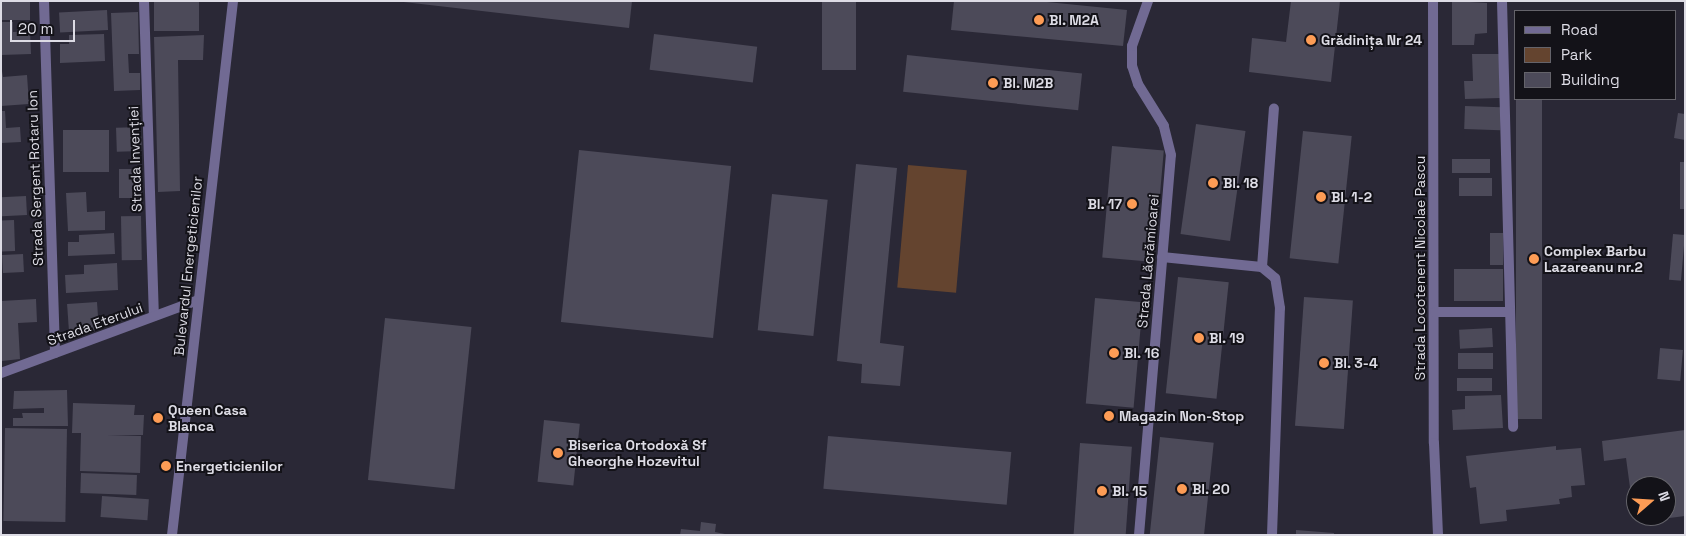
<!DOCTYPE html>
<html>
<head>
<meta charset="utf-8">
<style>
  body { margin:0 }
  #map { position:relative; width:1686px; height:536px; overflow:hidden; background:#2a2836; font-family:"Space Grotesk",sans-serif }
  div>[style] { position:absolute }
  .green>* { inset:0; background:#64442f; transform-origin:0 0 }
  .building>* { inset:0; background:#4c4a59; transform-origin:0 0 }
  .minor>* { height:10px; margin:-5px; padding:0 5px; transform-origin:5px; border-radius:5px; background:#716a93 }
  .tertiary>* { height:10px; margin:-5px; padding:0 5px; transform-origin:5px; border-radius:5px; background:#716a93 }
  .dots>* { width:14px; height:14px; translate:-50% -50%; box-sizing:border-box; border:2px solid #131218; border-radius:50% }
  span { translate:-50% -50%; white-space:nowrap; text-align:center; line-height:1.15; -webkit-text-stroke:4px #131218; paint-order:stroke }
  .poi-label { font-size:14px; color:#dddce5; font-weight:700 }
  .left { translate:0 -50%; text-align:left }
  .right { translate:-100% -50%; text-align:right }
  .street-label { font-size:14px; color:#dddce5 }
  .frame { position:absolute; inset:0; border:2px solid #dddce5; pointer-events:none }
  .legend { position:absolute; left:1514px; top:10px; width:162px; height:90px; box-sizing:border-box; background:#131218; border:1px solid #64636a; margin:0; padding:6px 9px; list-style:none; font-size:15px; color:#dddce5 }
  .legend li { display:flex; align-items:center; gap:10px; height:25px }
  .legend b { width:25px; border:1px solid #64636a }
  .north { position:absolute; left:1626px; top:476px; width:50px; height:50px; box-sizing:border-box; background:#131218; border:1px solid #64636a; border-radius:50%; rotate:71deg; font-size:14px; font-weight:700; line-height:20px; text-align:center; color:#dddce5 }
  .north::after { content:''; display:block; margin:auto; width:18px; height:22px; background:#fd9c55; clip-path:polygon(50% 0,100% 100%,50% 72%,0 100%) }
  .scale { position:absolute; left:10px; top:20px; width:65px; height:22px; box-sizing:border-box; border:2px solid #dddce5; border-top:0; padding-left:6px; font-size:15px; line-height:18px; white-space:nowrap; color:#dddce5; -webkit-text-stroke:4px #131218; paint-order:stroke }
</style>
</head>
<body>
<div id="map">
  <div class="green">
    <i style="left:908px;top:165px;width:59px;height:123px;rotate:5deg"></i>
  </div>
  <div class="building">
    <i style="left:1px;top:1px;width:29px;height:19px"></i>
    <i style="left:154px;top:1px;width:45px;height:30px"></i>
    <i style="clip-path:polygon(395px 1px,632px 1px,629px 28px)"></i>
    <i style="left:822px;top:1px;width:34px;height:69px"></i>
    <i style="clip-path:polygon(954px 1px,1037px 1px,1127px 10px,1123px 46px,951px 30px)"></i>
    <i style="clip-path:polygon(1291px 1px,1340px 1px,1331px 82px,1249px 72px,1252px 38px,1286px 42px)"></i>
    <i style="clip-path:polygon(1452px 1px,1487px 3px,1487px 33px,1475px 34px,1474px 45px,1452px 45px)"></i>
    <i style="left:107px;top:10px;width:20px;height:48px;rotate:87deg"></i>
    <i style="clip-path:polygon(138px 12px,139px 54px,128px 54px,129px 73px,140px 73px,140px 90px,114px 91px,111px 13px)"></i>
    <i style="clip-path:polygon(1px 22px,13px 22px,13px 32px,30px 31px,31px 54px,1px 55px)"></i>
    <i style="clip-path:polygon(104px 34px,105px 61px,60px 63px,60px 44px,69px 44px,69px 35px)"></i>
    <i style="left:654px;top:34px;width:104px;height:36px;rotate:7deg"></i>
    <i style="clip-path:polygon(204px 35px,203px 60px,178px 60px,180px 191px,158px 192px,154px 37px)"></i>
    <i style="clip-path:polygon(1472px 54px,1499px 54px,1500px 98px,1465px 99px,1464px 81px,1473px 81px)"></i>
    <i style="left:907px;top:55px;width:176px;height:37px;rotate:6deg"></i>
    <i style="clip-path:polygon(1px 65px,3px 77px,27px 75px,29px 104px,1px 106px)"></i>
    <i style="left:1516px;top:99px;width:26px;height:320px"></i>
    <i style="left:1465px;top:106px;width:36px;height:23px;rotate:2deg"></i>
    <i style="clip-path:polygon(1px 111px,5px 111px,6px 128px,20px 127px,21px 142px,1px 143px)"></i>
    <i style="clip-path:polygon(1678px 113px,1685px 114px,1685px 140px,1674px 138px)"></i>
    <i style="left:1196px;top:124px;width:50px;height:111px;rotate:8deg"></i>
    <i style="left:141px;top:127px;width:24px;height:25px;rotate:88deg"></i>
    <i style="left:63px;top:130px;width:46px;height:42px"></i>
    <i style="left:1303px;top:131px;width:49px;height:128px;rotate:6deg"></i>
    <i style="left:1112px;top:146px;width:52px;height:112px;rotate:5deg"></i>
    <i style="left:579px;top:150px;width:153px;height:173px;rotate:6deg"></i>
    <i style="left:1452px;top:159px;width:38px;height:14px"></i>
    <i style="left:1680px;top:162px;width:5px;height:47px"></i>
    <i style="clip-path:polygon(856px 164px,897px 168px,880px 343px,904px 346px,900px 386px,861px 383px,862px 364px,837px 361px)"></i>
    <i style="left:119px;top:169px;width:23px;height:29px"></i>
    <i style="left:1459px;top:178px;width:33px;height:18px"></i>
    <i style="clip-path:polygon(86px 192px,87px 212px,105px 211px,105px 230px,68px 231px,66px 193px)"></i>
    <i style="left:772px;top:194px;width:56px;height:137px;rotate:6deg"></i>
    <i style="left:26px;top:196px;width:19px;height:25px;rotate:87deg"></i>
    <i style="left:141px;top:216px;width:44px;height:20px;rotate:89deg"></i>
    <i style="left:14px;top:220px;width:31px;height:13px;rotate:88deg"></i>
    <i style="clip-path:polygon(114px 233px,115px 254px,68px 256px,68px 242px,79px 242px,79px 235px)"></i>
    <i style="left:1490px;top:233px;width:13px;height:32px"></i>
    <i style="left:1673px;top:234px;width:12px;height:46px;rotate:5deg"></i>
    <i style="left:23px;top:254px;width:18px;height:21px;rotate:87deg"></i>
    <i style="clip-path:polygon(117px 263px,118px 290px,66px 293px,65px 275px,84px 274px,84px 265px)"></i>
    <i style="left:1503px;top:269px;width:32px;height:49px;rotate:90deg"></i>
    <i style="left:1178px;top:277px;width:51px;height:117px;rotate:6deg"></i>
    <i style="left:1304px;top:297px;width:49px;height:129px;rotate:4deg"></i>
    <i style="left:1095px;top:298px;width:48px;height:106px;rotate:5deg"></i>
    <i style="clip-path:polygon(36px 299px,37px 322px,18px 323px,20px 359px,2px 361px,1px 301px)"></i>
    <i style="left:97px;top:302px;width:28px;height:30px;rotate:86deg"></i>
    <i style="left:385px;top:318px;width:87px;height:163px;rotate:6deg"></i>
    <i style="left:1492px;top:328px;width:19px;height:33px;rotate:87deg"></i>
    <i style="left:1660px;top:348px;width:23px;height:31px;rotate:5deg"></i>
    <i style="left:1493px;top:353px;width:16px;height:35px;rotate:90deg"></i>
    <i style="left:1492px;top:378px;width:13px;height:35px;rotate:90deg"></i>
    <i style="clip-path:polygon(67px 390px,68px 426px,13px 426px,13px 418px,23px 418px,22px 413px,44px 413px,44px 408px,13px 409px,14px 391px)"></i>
    <i style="clip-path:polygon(1501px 395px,1503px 428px,1453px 430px,1452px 410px,1465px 409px,1465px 396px)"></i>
    <i style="clip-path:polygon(73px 403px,135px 405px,134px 415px,144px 415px,143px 435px,107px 435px,141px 436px,140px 473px,80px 471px,81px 433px,72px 433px)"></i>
    <i style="left:544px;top:420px;width:36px;height:62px;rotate:6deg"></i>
    <i style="left:5px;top:428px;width:62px;height:93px;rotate:1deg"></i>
    <i style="clip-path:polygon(1685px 430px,1685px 516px,1654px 520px,1653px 516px,1666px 516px,1666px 486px,1636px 486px,1634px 517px,1626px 458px,1604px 461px,1602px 441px)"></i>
    <i style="left:828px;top:436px;width:184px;height:53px;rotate:5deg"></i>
    <i style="left:1160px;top:437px;width:54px;height:99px;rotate:6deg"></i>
    <i style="left:1080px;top:443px;width:52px;height:92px;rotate:4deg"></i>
    <i style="clip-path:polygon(1556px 446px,1556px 450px,1581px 448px,1585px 485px,1571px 486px,1572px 497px,1559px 499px,1560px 504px,1506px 510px,1507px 521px,1480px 524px,1476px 487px,1470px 488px,1466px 456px)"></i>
    <i style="left:81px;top:473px;width:56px;height:20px;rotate:2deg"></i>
    <i style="left:102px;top:496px;width:47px;height:21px;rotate:4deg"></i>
    <i style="clip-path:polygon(701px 522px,716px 524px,715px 532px,730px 535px,680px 535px,681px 529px,700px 531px)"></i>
    <i style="clip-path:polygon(1296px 530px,1334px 533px,1334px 535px,1296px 535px)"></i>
  </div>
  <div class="minor">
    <i style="left:44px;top:1px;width:352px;rotate:88.2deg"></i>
    <i style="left:144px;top:1px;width:315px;rotate:88.2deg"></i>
    <i style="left:1433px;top:1px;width:442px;rotate:89.9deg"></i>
    <i style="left:1434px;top:443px;width:92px;rotate:87.5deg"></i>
    <i style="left:1502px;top:1px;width:426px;rotate:88.5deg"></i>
    <i style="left:1162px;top:257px;width:100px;rotate:5.7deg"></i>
    <i style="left:1435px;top:312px;width:75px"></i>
    <i style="left:1px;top:373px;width:210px;rotate:-20.3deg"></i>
    <i style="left:1139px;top:535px;width:381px;rotate:-85.2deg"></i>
    <i style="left:1171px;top:155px;width:30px;rotate:-104deg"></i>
    <i style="left:1164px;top:126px;width:49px;rotate:-121.8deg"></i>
    <i style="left:1138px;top:84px;width:19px;rotate:-108deg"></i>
    <i style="left:1132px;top:66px;width:20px;rotate:-90deg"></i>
    <i style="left:1132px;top:46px;width:48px;rotate:-70.4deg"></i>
    <i style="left:1272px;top:535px;width:227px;rotate:-88deg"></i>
    <i style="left:1280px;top:308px;width:30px;rotate:-99deg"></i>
    <i style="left:1275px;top:278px;width:17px;rotate:-140deg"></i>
    <i style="left:1262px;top:267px;width:159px;rotate:-85.7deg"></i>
  </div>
  <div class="tertiary">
    <i style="left:172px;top:535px;width:537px;rotate:-83.48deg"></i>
  </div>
  <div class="dots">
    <i style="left:1039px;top:20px;background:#fd9c55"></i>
    <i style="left:1311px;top:40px;background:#fd9c55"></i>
    <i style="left:993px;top:83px;background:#fd9c55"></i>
    <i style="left:1213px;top:183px;background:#fd9c55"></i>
    <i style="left:1321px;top:197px;background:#fd9c55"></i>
    <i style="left:1132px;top:204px;background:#fd9c55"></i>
    <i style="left:1534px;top:259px;background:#fd9c55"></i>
    <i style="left:1199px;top:338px;background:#fd9c55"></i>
    <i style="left:1114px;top:353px;background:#fd9c55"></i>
    <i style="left:1324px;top:363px;background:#fd9c55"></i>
    <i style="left:1109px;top:416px;background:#fd9c55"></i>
    <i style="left:158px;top:418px;background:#fd9c55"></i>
    <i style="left:558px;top:453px;background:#fd9c55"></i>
    <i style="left:166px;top:466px;background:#fd9c55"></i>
    <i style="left:1182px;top:489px;background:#fd9c55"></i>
    <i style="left:1102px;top:491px;background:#fd9c55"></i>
  </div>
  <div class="poi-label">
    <span class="left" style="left:1049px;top:20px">Bl. M2A</span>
    <span class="left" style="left:1321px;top:40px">Grădinița Nr 24</span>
    <span class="left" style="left:1003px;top:83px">Bl. M2B</span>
    <span class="left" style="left:1223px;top:183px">Bl. 18</span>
    <span class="left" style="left:1331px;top:197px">Bl. 1-2</span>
    <span class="right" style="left:1122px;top:204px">Bl. 17</span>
    <span class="left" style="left:1544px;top:259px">Complex Barbu<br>Lazareanu nr.2</span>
    <span class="left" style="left:1209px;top:338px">Bl. 19</span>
    <span class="left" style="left:1124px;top:353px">Bl. 16</span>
    <span class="left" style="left:1334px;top:363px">Bl. 3-4</span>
    <span class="left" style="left:168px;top:418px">Queen Casa<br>Blanca</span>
    <span class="left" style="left:1119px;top:416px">Magazin Non-Stop</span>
    <span class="left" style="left:568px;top:453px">Biserica Ortodoxă Sf<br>Gheorghe Hozevitul</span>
    <span class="left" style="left:176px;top:466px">Energeticienilor</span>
    <span class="left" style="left:1192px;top:489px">Bl. 20</span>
    <span class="left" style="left:1112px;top:491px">Bl. 15</span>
  </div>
  <div class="street-label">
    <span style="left:135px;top:159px;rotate:-92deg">Strada Invenției</span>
    <span style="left:35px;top:178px;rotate:-92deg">Strada Sergent Rotaru Ion</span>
    <span style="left:1148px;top:261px;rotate:-85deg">Strada Lăcrămioarei</span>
    <span style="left:188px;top:266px;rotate:-84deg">Bulevardul Energeticienilor</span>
    <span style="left:1420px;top:268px;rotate:-90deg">Strada Locotenent Nicolae Pascu</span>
    <span style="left:95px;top:324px;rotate:-20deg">Strada Eterului</span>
  </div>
  <div class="frame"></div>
  <ul class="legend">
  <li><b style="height:6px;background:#716a93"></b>Road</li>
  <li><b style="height:14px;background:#64442f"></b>Park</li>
  <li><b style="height:14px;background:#4c4a59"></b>Building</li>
  </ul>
  <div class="north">N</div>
  <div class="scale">20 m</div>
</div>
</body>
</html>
